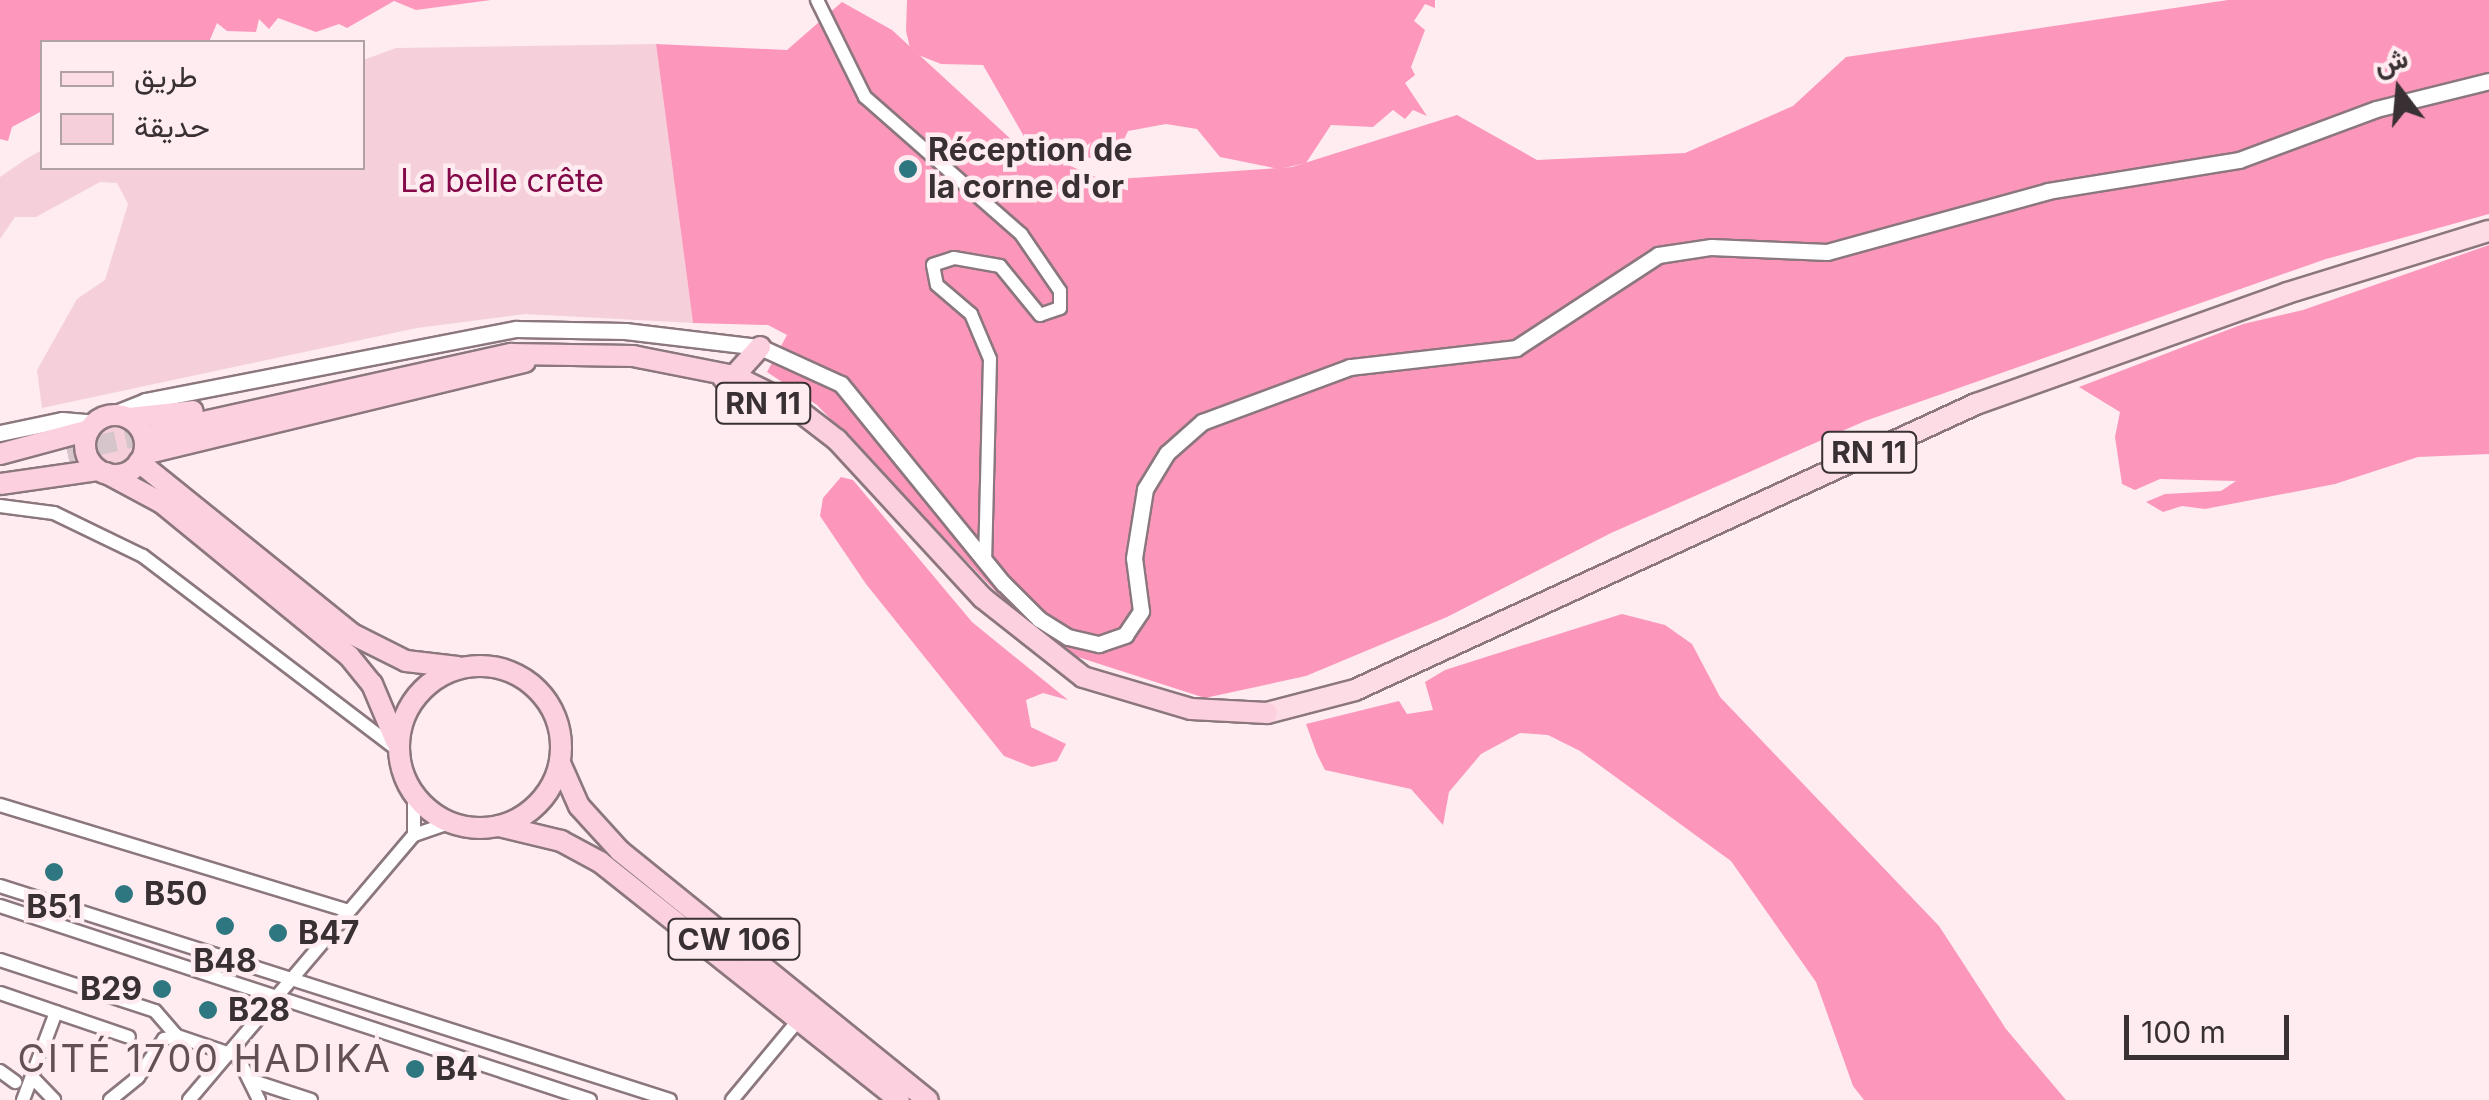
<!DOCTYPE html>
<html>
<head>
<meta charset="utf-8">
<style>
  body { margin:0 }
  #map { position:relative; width:2489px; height:1100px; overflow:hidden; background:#feecf1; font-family:Inter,Vazirmatn,sans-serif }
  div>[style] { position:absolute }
  .green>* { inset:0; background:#f5d0db }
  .round { border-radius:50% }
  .forest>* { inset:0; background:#fc97bb }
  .water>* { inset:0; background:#fd98bc }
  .trunk-tunnel>* { height:20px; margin-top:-10px; transform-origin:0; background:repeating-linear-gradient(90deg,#d6c6cb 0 20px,transparent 0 30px) }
  .roads { filter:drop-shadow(2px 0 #8b777d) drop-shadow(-2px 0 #8b777d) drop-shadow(0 2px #8b777d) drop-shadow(0 -2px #8b777d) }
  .minor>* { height:12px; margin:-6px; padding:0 6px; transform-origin:6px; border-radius:6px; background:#fff }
  .tertiary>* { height:15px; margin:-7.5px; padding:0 7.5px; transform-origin:7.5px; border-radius:7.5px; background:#fff }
  .primary>* { height:20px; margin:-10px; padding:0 10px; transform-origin:10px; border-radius:10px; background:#fddce6 }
  .trunk>* { height:20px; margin:-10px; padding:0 10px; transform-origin:10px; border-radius:10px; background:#fcd0de }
  .trunk>.ring { margin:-10px; padding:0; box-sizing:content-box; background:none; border:20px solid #fcd0de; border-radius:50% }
  .dots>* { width:28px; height:28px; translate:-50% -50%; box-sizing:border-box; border:5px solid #feecf1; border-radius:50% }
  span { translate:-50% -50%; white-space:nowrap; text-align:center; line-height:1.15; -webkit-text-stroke:9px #feecf1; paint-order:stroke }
  .shield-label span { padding:2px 8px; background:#feecf1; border:2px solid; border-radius:8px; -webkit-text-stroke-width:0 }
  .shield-label { font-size:30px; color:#383032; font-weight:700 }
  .poi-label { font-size:32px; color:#383032; font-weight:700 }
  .left { translate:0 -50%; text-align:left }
  .right { translate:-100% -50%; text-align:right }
  .park-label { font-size:32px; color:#830948 }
  .quarter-label { font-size:38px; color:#625055; letter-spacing:2.5px }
  .legend { position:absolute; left:40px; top:40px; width:325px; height:130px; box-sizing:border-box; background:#feecf1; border:2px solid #afa1a5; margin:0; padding:12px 18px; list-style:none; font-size:30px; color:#383032 }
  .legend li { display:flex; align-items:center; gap:20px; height:50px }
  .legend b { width:50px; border:2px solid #afa1a5 }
  .north { position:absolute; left:2349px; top:40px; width:100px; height:100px; -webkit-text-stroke:8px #feecf1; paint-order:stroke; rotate:344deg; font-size:28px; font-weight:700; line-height:40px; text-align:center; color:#383032 }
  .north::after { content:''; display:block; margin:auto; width:35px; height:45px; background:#383032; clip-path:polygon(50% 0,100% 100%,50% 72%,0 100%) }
  .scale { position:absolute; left:2124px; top:1015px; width:165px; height:45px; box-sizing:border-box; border:5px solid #383032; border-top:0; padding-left:12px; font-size:30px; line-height:35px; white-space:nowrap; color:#383032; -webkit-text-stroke:8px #feecf1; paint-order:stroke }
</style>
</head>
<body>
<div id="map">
  <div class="green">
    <i style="clip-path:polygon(656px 44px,693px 323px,525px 314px,417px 328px,42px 408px,37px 370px,77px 299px,105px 280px,128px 204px,117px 183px,100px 182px,36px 217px,15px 217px,0 239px,0 177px,26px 159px,42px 150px,42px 168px,362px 168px,363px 60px,396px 48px)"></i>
    <i class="round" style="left:93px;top:424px;width:42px;height:42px"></i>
  </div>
  <div class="forest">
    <i style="clip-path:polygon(2228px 0,2489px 0,2489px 214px,2326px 259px,1865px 421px,1611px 533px,1447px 617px,1306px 676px,1205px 698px,1050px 648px,817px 405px,767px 372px,787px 335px,768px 325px,693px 323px,656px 44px,787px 50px,842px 2px,892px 30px,1014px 142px,1103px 180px,1292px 167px,1457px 115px,1537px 160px,1685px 153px,1793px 106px,1846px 57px)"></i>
    <i style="clip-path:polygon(2489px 245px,2489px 454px,2418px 457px,2335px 484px,2205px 509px,2182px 506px,2163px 512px,2146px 502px,2165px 494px,2221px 491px,2236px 481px,2160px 479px,2135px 490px,2122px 484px,2115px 437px,2120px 412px,2079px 387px,2243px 324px,2303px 310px)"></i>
    <i style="clip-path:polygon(841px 477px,853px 480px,972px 622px,1068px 700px,1043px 693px,1026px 700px,1031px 727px,1066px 744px,1057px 761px,1032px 767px,1004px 756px,866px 584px,820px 516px,823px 498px)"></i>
    <i style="clip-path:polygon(1622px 614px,1665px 625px,1692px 644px,1720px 697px,1939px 926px,2006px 1029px,2066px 1100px,1864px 1100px,1853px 1086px,1816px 982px,1731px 861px,1580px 751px,1548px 735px,1520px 733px,1481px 754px,1449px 792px,1443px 825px,1411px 789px,1325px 770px,1317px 754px,1306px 724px,1399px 701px,1407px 714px,1433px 710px,1425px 682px,1445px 670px)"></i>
  </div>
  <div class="water">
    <i style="clip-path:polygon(0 0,491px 0,416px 10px,394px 1px,347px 28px,339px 24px,316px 32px,278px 18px,269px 29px,259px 19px,256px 32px,227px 31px,217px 23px,209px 42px,42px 42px,42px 111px,12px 127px,8px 141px,0 139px)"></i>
    <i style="clip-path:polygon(1435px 0,1435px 8px,1425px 4px,1414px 21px,1425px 30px,1411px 67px,1415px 75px,1405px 83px,1427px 116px,1413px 110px,1405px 119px,1393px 110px,1373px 127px,1331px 125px,1306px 163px,1279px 169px,1220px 157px,1197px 129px,1166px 124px,1128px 131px,1122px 144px,1129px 161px,1119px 164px,1086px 157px,1091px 142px,1083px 149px,1073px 141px,1077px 149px,1026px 140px,983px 65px,941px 64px,911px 52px,906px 31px,907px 0)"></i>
  </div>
  <div class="trunk-tunnel">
    <i style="left:67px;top:452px;width:93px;rotate:-12.4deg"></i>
  </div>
  <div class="roads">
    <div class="minor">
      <i style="left:817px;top:0;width:108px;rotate:63.7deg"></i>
      <i style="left:865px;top:97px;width:208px;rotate:41.3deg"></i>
      <i style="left:1021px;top:234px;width:69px;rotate:55.6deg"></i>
      <i style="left:1060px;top:291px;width:17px;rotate:90deg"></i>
      <i style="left:1060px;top:308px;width:21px;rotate:161deg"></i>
      <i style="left:1040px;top:315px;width:63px;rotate:-129.2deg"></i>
      <i style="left:1000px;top:266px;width:47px;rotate:-170.1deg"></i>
      <i style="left:954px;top:258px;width:22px;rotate:162deg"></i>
      <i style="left:933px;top:265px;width:20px;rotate:79deg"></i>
      <i style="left:937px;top:285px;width:45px;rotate:40.5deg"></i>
      <i style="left:971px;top:314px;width:49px;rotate:67.1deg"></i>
      <i style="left:990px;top:359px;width:199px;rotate:91.4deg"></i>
      <i style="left:0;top:506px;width:54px;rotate:7.4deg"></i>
      <i style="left:54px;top:513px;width:99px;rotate:25.8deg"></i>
      <i style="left:143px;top:556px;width:322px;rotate:37.3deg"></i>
      <i style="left:0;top:805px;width:362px;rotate:16.9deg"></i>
      <i style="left:414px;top:835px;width:40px;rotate:-90deg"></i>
      <i style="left:0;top:886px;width:703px;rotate:17.71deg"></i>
      <i style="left:0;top:906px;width:621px;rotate:18.2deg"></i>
      <i style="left:0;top:960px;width:163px;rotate:18.2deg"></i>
      <i style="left:155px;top:1011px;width:33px;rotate:49deg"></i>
      <i style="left:0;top:993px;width:136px;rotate:18.8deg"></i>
      <i style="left:234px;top:1049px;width:57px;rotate:63.9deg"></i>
      <i style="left:0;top:1071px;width:19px;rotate:36deg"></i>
      <i style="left:32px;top:1077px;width:32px;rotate:46deg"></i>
      <i style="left:253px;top:1081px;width:61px;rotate:18.1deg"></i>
      <i style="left:23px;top:1100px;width:94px;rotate:-69.4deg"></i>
      <i style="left:110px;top:1100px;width:36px;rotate:-39deg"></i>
      <i style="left:138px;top:1077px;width:46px;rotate:-55.6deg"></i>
      <i style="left:164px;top:1039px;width:13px;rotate:-13deg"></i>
      <i style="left:177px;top:1036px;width:56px;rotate:18.8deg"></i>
      <i style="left:189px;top:1100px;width:348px;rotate:-49.7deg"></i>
      <i style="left:414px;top:835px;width:39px;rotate:-19deg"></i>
      <i style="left:732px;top:1100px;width:107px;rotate:-50.3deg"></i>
    </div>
    <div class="tertiary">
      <i style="left:111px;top:415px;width:37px;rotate:-22deg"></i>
      <i style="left:145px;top:401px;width:378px;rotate:-11deg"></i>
      <i style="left:516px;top:329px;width:109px;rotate:1.1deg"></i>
      <i style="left:625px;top:331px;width:136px;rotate:6.8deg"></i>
      <i style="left:760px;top:347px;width:89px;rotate:24.6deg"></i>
      <i style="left:841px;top:384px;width:257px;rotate:50.9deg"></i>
      <i style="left:1003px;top:583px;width:51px;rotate:45deg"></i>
      <i style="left:1039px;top:619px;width:34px;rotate:32deg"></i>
      <i style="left:1068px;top:637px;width:32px;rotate:13deg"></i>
      <i style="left:1099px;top:644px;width:28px;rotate:-19deg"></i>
      <i style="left:1125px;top:635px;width:29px;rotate:-56deg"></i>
      <i style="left:1141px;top:611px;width:53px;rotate:-97.5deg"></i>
      <i style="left:1134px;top:558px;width:70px;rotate:-80.9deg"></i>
      <i style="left:1145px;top:489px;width:42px;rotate:-58.6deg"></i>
      <i style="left:1167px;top:453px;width:47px;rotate:-41.5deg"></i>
      <i style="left:1202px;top:422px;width:158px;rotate:-20.4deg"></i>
      <i style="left:1350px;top:367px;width:167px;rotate:-6.5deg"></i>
      <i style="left:1516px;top:348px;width:170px;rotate:-33.2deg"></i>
      <i style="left:1658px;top:255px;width:54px;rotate:-8.6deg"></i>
      <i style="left:1711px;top:247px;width:116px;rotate:2.5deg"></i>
      <i style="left:1827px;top:252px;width:229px;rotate:-15.4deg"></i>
      <i style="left:2048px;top:191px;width:193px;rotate:-9.2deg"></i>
      <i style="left:2239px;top:160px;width:146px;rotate:-20.4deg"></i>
      <i style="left:2376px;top:109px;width:116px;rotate:-13.9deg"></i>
      <i style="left:0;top:433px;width:63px;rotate:-11.8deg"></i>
      <i style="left:62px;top:420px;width:32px;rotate:5deg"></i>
    </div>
    <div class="primary">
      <i style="left:1267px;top:713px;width:91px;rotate:-14.6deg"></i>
      <i style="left:1355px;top:690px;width:684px;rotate:-24.73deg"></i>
      <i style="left:1976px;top:404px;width:330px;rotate:-19.6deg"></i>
      <i style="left:2287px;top:293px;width:211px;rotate:-17.1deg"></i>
    </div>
    <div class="trunk">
      <i style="left:723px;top:378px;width:11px;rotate:-10deg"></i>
      <i style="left:734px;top:376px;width:39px;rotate:-48deg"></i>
      <i class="ring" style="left:85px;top:415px;width:40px;height:40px"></i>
      <i style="left:129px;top:418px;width:64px;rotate:-6.2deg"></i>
      <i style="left:158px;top:432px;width:362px;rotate:-12.5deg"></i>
      <i style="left:511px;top:354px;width:122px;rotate:0.9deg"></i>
      <i style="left:633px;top:356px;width:103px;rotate:11.2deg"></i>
      <i style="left:734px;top:376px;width:61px;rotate:26.1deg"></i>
      <i style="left:789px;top:403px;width:61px;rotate:37.6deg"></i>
      <i style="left:837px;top:440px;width:215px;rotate:47.3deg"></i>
      <i style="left:983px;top:598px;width:127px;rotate:38.3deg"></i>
      <i style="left:1083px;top:677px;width:113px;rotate:16.5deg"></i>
      <i style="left:1191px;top:709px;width:76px;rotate:3deg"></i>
      <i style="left:0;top:454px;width:92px;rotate:-15.1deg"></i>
      <i style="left:144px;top:454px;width:392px;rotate:-13.6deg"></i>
      <i style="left:139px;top:462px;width:274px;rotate:38.9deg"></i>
      <i style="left:352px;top:634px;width:60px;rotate:26.6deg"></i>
      <i style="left:406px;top:661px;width:52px;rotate:6.6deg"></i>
      <i style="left:106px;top:473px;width:64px;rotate:28.2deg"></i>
      <i style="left:162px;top:503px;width:242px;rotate:39.3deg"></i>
      <i style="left:349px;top:656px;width:36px;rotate:51deg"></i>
      <i style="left:372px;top:684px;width:62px;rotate:67.2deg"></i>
      <i style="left:0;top:484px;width:99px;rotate:-8.1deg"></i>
      <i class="ring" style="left:399px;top:666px;width:142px;height:142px"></i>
      <i style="left:560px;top:763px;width:47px;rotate:66.2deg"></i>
      <i style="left:579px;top:806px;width:61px;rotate:47.7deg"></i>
      <i style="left:620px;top:851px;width:396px;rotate:39deg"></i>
      <i style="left:499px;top:826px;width:64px;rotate:13.6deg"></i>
      <i style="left:561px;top:841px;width:44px;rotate:28.3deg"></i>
      <i style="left:600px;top:862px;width:382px;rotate:38.5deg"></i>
    </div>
  </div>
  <div class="dots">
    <i style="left:908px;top:169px;background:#2e7680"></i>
    <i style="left:54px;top:872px;background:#2e7680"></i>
    <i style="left:124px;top:894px;background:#2e7680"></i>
    <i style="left:225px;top:926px;background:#2e7680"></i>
    <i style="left:278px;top:933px;background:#2e7680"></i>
    <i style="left:162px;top:989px;background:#2e7680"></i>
    <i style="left:208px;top:1010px;background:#2e7680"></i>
    <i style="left:415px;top:1069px;background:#2e7680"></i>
  </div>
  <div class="shield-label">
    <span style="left:763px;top:403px">RN 11</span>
    <span style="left:1869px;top:452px">RN 11</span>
    <span style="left:734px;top:939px">CW 106</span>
  </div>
  <div class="poi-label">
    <span class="left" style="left:928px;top:169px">Réception de<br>la corne d'or</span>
    <span class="left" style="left:144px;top:894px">B50</span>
    <span style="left:54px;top:907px">B51</span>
    <span class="left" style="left:298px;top:933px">B47</span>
    <span style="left:225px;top:961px">B48</span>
    <span class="right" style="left:142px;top:989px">B29</span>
    <span class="left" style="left:228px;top:1010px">B28</span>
    <span class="left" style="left:435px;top:1069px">B4</span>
  </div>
  <div class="park-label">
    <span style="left:502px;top:181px">La belle crête</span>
  </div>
  <div class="quarter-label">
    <span style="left:205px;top:1059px">CITÉ 1700 HADIKA</span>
  </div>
  <ul class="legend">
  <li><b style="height:12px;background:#fddce6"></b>طريق</li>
  <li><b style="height:28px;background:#f5d0db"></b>حديقة</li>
  </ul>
  <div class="north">ش</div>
  <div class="scale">100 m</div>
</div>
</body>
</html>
